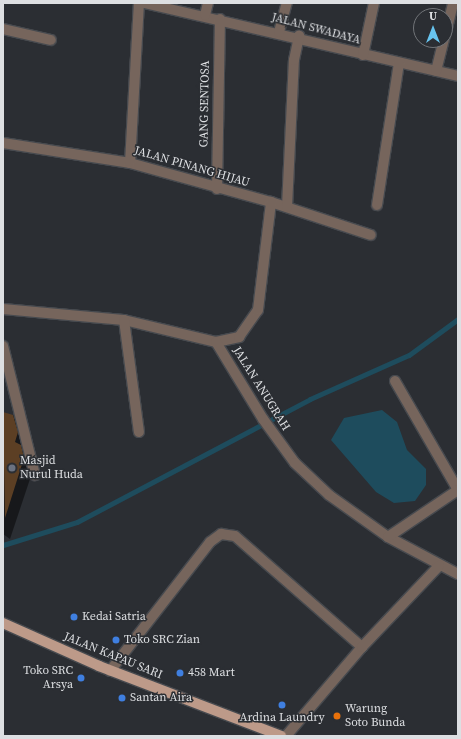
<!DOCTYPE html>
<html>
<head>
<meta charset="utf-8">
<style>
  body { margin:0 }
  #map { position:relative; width:461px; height:739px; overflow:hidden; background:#2b2e33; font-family:"Source Serif 4",serif }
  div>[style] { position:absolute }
  .water>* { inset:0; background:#1e4c5d }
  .shadow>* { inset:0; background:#0007 }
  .stream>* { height:5px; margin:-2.5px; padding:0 2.5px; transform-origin:2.5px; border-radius:2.5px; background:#1e4c5d }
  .building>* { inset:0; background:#5c3f24 }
  .roads { filter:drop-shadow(1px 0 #474a4f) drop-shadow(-1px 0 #474a4f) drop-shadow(0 1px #474a4f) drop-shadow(0 -1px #474a4f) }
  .minor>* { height:10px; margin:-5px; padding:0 5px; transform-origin:5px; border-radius:5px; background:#76655c }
  .major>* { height:10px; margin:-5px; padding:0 5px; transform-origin:5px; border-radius:5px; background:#bd9a89 }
  .dots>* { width:11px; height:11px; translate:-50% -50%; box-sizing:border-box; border:2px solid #2b2e33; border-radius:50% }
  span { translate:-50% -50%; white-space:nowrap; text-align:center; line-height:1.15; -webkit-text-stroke:3px #2b2e33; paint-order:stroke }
  .street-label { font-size:12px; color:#dddfe2 }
  .poi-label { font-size:12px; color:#dddfe2 }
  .left { translate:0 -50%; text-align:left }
  .right { translate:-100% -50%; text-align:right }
  .frame { position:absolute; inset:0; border:4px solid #dddfe2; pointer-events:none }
  .north { position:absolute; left:413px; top:8px; width:40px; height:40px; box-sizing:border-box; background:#2b2e33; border:1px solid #727579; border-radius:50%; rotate:0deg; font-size:11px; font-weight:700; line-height:16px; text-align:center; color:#dddfe2 }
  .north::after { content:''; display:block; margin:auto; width:14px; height:18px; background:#67c4ef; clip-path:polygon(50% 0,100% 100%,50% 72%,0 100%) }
</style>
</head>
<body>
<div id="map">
  <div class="water">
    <i style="clip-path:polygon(382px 410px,397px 422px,407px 450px,426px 469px,426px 485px,415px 501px,394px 503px,376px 492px,331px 440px,344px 418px)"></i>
  </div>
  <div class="shadow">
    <i style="clip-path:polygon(3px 413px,13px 416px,21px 430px,32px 473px,10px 539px,3px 534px)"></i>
  </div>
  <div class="stream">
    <i style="left:3px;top:545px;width:77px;rotate:-17.3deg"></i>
    <i style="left:77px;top:522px;width:263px;rotate:-27.8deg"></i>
    <i style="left:310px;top:399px;width:108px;rotate:-24deg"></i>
    <i style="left:409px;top:355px;width:61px;rotate:-36.3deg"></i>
  </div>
  <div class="building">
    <i style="clip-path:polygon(3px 412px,13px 415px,18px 432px,15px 442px,21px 445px,24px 458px,5px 518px)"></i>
  </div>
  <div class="roads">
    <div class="minor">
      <i style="left:144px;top:3px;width:322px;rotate:13.1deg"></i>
      <i style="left:205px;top:15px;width:12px;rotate:-76deg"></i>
      <i style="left:3px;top:29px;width:49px;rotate:12.9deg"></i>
      <i style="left:279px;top:32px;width:30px;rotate:-75deg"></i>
      <i style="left:445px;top:36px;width:34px;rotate:-76deg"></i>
      <i style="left:363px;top:55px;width:53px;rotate:-78.1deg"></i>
      <i style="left:436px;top:71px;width:32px;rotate:-76deg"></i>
      <i style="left:3px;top:143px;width:129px;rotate:8.9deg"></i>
      <i style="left:130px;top:163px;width:146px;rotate:15.5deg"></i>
      <i style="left:271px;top:202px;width:105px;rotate:18.3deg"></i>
      <i style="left:130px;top:163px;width:160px;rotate:-86.8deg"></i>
      <i style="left:217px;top:189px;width:170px;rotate:-89deg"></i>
      <i style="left:377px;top:205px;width:144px;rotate:-81.2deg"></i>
      <i style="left:287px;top:207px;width:147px;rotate:-87.3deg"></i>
      <i style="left:294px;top:60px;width:25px;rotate:-78deg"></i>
      <i style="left:3px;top:309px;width:121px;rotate:5.2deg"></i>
      <i style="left:124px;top:320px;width:95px;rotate:13.4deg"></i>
      <i style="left:216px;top:342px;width:24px;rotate:-12deg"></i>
      <i style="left:239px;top:337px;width:33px;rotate:-55deg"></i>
      <i style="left:258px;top:310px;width:109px;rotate:-83.1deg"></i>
      <i style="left:124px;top:320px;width:113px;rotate:82.4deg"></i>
      <i style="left:216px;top:342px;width:90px;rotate:58.6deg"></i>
      <i style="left:263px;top:419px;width:54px;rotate:54deg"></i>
      <i style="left:295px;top:463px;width:47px;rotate:43.3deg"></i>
      <i style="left:329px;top:495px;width:72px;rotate:35.4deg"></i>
      <i style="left:388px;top:537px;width:79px;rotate:27.9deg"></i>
      <i style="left:3px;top:346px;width:133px;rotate:76.1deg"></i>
      <i style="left:395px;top:381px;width:126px;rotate:60deg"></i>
      <i style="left:388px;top:537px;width:84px;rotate:-33.9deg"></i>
      <i style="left:110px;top:671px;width:163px;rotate:-52.2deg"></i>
      <i style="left:210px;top:542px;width:14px;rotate:-36deg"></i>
      <i style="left:221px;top:534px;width:14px;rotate:8deg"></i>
      <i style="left:235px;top:536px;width:169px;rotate:41.2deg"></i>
      <i style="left:286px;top:736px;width:117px;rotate:-49.5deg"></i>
      <i style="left:362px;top:647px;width:112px;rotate:-46.5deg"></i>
    </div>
    <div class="major">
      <i style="left:3px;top:623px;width:105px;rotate:24.1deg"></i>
      <i style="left:99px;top:666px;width:195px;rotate:21deg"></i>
    </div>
  </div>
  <div class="dots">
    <i style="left:12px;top:468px;background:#6b7280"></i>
    <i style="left:74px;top:617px;background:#3f7fe0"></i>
    <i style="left:116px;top:640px;background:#3f7fe0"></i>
    <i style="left:180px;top:673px;background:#3f7fe0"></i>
    <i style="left:81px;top:678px;background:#3f7fe0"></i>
    <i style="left:122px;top:698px;background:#3f7fe0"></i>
    <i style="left:282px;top:705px;background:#3f7fe0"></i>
    <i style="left:337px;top:716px;background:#e8710a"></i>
  </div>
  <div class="street-label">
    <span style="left:316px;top:29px;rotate:15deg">JALAN SWADAYA</span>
    <span style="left:205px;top:104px;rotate:-89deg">GANG SENTOSA</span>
    <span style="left:192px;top:167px;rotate:16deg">JALAN PINANG HIJAU</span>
    <span style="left:261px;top:389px;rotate:58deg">JALAN ANUGRAH</span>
    <span style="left:113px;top:656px;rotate:22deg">JALAN KAPAU SARI</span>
  </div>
  <div class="poi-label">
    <span class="left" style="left:20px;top:468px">Masjid<br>Nurul Huda</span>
    <span class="left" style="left:82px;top:617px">Kedai Satria</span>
    <span class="left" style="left:124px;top:640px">Toko SRC Zian</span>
    <span class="right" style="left:73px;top:678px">Toko SRC<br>Arsya</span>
    <span class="left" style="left:188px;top:673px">458 Mart</span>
    <span class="left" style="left:130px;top:698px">Santan Aira</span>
    <span class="left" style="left:345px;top:716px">Warung<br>Soto Bunda</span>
    <span style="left:282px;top:718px">Ardina Laundry</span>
  </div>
  <div class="frame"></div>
  <div class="north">U</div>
</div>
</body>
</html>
